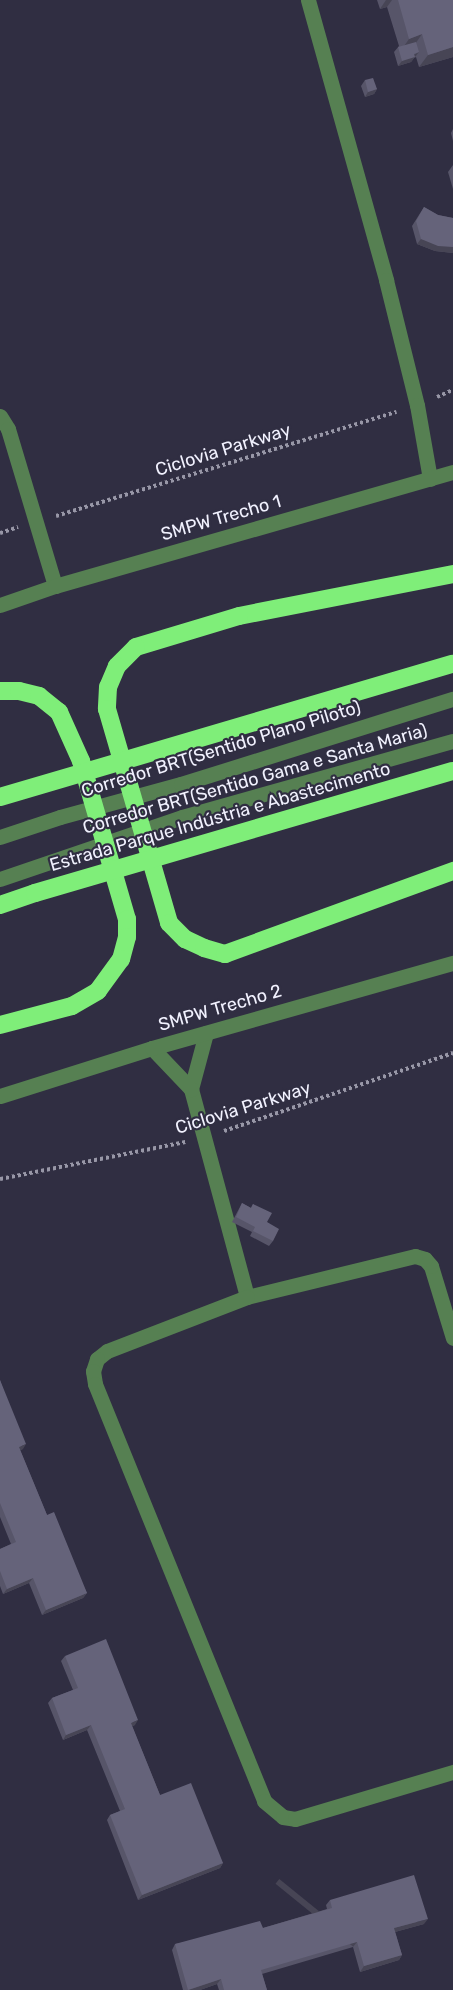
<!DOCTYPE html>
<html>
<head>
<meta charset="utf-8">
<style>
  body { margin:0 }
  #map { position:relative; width:453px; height:1990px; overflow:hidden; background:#302e42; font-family:Rubik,sans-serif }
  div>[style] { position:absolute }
  .path>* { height:4px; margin-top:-2px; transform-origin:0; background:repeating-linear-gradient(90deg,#9897a7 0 3px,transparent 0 6px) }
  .minor>* { height:15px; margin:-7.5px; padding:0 7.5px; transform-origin:7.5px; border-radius:7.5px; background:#568052 }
  .highway>* { height:18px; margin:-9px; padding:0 9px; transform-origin:9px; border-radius:9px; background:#7fee79 }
  .wall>* { inset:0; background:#575569 }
  .shaded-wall>* { inset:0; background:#474555; transform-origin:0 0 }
  .building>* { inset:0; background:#65637a }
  span { translate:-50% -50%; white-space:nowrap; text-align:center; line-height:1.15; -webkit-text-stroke:4.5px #302e42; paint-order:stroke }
  .street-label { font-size:18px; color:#f1f1fe }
</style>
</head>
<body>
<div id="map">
  <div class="path">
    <i style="left:437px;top:397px;width:17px;rotate:-24deg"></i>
    <i style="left:56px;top:516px;width:356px;rotate:-17deg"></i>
    <i style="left:0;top:533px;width:19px;rotate:-18deg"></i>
    <i style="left:224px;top:1131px;width:242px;rotate:-18.8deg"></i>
    <i style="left:0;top:1179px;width:189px;rotate:-11.3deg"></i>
  </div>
  <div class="minor">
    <i style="left:308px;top:0;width:291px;rotate:74.4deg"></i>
    <i style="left:386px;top:280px;width:129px;rotate:76.1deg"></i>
    <i style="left:417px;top:405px;width:75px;rotate:80deg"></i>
    <i style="left:0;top:416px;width:15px;rotate:58deg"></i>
    <i style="left:8px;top:429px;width:164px;rotate:73.3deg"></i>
    <i style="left:0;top:605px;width:58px;rotate:-19.1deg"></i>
    <i style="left:55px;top:586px;width:414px;rotate:-16deg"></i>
    <i style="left:0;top:837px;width:63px;rotate:-18.4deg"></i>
    <i style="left:60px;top:817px;width:125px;rotate:-15.3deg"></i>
    <i style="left:181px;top:784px;width:285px;rotate:-17.4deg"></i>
    <i style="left:0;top:879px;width:192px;rotate:-18.8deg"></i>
    <i style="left:182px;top:817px;width:281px;rotate:-15.7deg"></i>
    <i style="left:206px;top:1033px;width:58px;rotate:105deg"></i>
    <i style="left:191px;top:1089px;width:215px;rotate:74.9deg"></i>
    <i style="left:152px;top:1048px;width:57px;rotate:46.4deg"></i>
    <i style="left:0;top:1096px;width:159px;rotate:-17.5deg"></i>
    <i style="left:152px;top:1048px;width:313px;rotate:-15.8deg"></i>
    <i style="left:453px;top:1338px;width:75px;rotate:-107deg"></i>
    <i style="left:431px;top:1266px;width:9px;rotate:-131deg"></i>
    <i style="left:425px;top:1259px;width:10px;rotate:-163deg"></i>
    <i style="left:415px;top:1256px;width:173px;rotate:166.3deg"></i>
    <i style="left:247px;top:1297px;width:150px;rotate:158.9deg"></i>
    <i style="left:107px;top:1351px;width:13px;rotate:141deg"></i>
    <i style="left:97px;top:1359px;width:13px;rotate:108deg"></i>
    <i style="left:93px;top:1371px;width:13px;rotate:81deg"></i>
    <i style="left:95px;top:1384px;width:450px;rotate:67.9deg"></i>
    <i style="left:264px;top:1801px;width:25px;rotate:40deg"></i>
    <i style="left:283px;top:1817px;width:12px;rotate:9deg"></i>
    <i style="left:295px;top:1819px;width:165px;rotate:-16.6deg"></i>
  </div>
  <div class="highway">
    <i style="left:453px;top:574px;width:218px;rotate:168.9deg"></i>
    <i style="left:239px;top:616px;width:108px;rotate:163.2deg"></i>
    <i style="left:136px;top:647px;width:27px;rotate:135deg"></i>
    <i style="left:117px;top:666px;width:23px;rotate:113deg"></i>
    <i style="left:108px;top:687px;width:22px;rotate:93deg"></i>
    <i style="left:107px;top:709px;width:223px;rotate:73.8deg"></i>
    <i style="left:169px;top:923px;width:23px;rotate:45deg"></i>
    <i style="left:185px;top:939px;width:21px;rotate:25deg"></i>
    <i style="left:204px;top:948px;width:22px;rotate:16deg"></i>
    <i style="left:225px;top:954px;width:243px;rotate:-20deg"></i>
    <i style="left:0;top:691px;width:19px"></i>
    <i style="left:19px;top:691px;width:21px;rotate:14deg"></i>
    <i style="left:39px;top:696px;width:26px;rotate:39deg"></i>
    <i style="left:59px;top:712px;width:54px;rotate:65.8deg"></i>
    <i style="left:81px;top:761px;width:165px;rotate:73.8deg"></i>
    <i style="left:127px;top:919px;width:18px;rotate:90deg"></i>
    <i style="left:127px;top:937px;width:23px;rotate:105deg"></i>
    <i style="left:121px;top:959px;width:39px;rotate:126deg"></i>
    <i style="left:98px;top:991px;width:30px;rotate:150deg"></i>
    <i style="left:72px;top:1006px;width:74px;rotate:165.2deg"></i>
    <i style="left:0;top:797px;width:472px;rotate:-16.4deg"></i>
    <i style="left:0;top:905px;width:37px;rotate:-19deg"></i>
    <i style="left:35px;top:893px;width:435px;rotate:-16.3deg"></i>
  </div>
  <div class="wall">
    <i style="clip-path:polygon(377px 0,453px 0,453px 57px,419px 67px,416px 57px,414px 58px,411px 62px,398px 66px,394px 52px,399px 46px,387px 7px,380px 9px)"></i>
    <i style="clip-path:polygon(365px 80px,377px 89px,374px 94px,365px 97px,361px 86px)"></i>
    <i style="clip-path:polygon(453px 129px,453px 141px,451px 133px)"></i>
    <i style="clip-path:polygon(453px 165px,453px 189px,448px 172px)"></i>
    <i style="clip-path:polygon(424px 207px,438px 215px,453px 218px,453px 253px,435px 251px,417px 244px,412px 226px)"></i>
    <i style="clip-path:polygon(242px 1203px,251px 1208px,253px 1204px,267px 1222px,273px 1241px,269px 1246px,250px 1236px,252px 1232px,232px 1222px)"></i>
    <i style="clip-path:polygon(0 1380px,23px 1449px,20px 1450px,47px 1515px,87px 1593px,83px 1598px,42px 1615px,29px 1583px,3px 1594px,0 1586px,0 1549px,11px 1544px,0 1517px)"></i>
    <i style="clip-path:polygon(65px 1656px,135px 1725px,132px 1726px,160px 1795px,223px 1863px,220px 1868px,138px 1900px,107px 1820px,110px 1815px,120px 1811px,87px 1730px,63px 1740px,48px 1703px,52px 1698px,73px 1690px,61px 1661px)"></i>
    <i style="clip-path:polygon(330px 1900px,424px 1924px,395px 1932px,402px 1955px,399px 1960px,360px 1972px,353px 1947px,262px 1974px,267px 1990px,219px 1990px,217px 1984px,200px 1990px,183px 1990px,172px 1950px,175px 1944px,263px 1928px,327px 1909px,326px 1905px)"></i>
  </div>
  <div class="shaded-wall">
    <i style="clip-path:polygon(386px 0,392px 0,387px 7px,380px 9px)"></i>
    <i style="clip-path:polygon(422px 34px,413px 47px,400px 52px,409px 39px)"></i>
    <i style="clip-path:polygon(453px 47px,453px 57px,419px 67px,428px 55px)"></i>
    <i style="clip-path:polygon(419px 52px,411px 62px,398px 66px,402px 61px)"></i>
    <i style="clip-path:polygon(377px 89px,374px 94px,365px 97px,368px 92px)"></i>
    <i style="clip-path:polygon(421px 239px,453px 247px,453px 253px,435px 251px,417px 244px)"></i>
    <i style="clip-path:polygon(26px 1444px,23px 1449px,15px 1452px,19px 1447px)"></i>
    <i style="clip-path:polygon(33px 1578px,29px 1583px,3px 1594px,7px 1589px)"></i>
    <i style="clip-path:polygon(87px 1593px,83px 1598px,42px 1615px,46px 1610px)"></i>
    <i style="clip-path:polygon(138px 1720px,135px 1725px,127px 1728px,131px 1723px)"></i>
    <i style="clip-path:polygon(91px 1725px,87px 1730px,63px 1740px,66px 1735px)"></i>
    <i style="clip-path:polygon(223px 1863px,220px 1868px,138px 1900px,142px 1895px)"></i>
    <i style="clip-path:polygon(428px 1919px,424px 1924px,391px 1933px,394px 1928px)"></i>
    <i style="left:357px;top:1942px;width:6px;height:100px;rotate:129deg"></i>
    <i style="clip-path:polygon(402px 1955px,399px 1960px,360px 1972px,364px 1966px)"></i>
    <i style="clip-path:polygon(221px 1979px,217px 1984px,200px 1990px,188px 1990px)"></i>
  </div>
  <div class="building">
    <i style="clip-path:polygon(398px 0,453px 0,453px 47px,428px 55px,422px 34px,409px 39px)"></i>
    <i style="clip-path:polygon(416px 42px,419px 52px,414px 54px,415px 57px,402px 61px,398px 47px)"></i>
    <i style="clip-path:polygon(373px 78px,377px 89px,368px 92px,365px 80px)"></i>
    <i style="clip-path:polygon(424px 207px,438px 215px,453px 218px,453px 247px,438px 246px,421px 239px,416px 221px)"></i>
    <i style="clip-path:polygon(242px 1203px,251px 1208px,253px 1204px,272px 1213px,267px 1222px,279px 1229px,273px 1241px,253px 1231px,255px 1227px,236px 1217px)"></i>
    <i style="clip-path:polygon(0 1380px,26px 1444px,19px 1447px,47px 1515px,54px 1512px,87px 1593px,46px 1610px,33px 1578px,7px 1589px,0 1571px,0 1549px,16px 1542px,0 1503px)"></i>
    <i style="clip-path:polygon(106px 1639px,138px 1720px,131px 1723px,160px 1795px,191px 1783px,223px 1863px,142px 1895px,110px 1815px,125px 1809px,91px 1725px,66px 1735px,52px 1698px,78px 1688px,65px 1656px)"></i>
    <i style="clip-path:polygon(414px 1875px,428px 1919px,394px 1928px,402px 1955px,364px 1966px,357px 1942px,261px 1970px,267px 1990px,224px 1990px,221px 1979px,188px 1990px,175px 1944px,260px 1921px,263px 1928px,332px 1908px,330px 1900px)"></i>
  </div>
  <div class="street-label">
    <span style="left:223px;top:450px;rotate:-17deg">Ciclovia Parkway</span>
    <span style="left:221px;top:518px;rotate:-16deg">SMPW Trecho 1</span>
    <span style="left:221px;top:749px;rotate:-17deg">Corredor BRT(Sentido Plano Piloto)</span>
    <span style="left:255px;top:779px;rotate:-16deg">Corredor BRT(Sentido Gama e Santa Maria)</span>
    <span style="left:220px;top:817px;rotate:-16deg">Estrada Parque Indústria e Abastecimento</span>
    <span style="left:220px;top:1008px;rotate:-16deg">SMPW Trecho 2</span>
    <span style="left:243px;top:1108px;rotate:-17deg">Ciclovia Parkway</span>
  </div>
</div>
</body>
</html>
